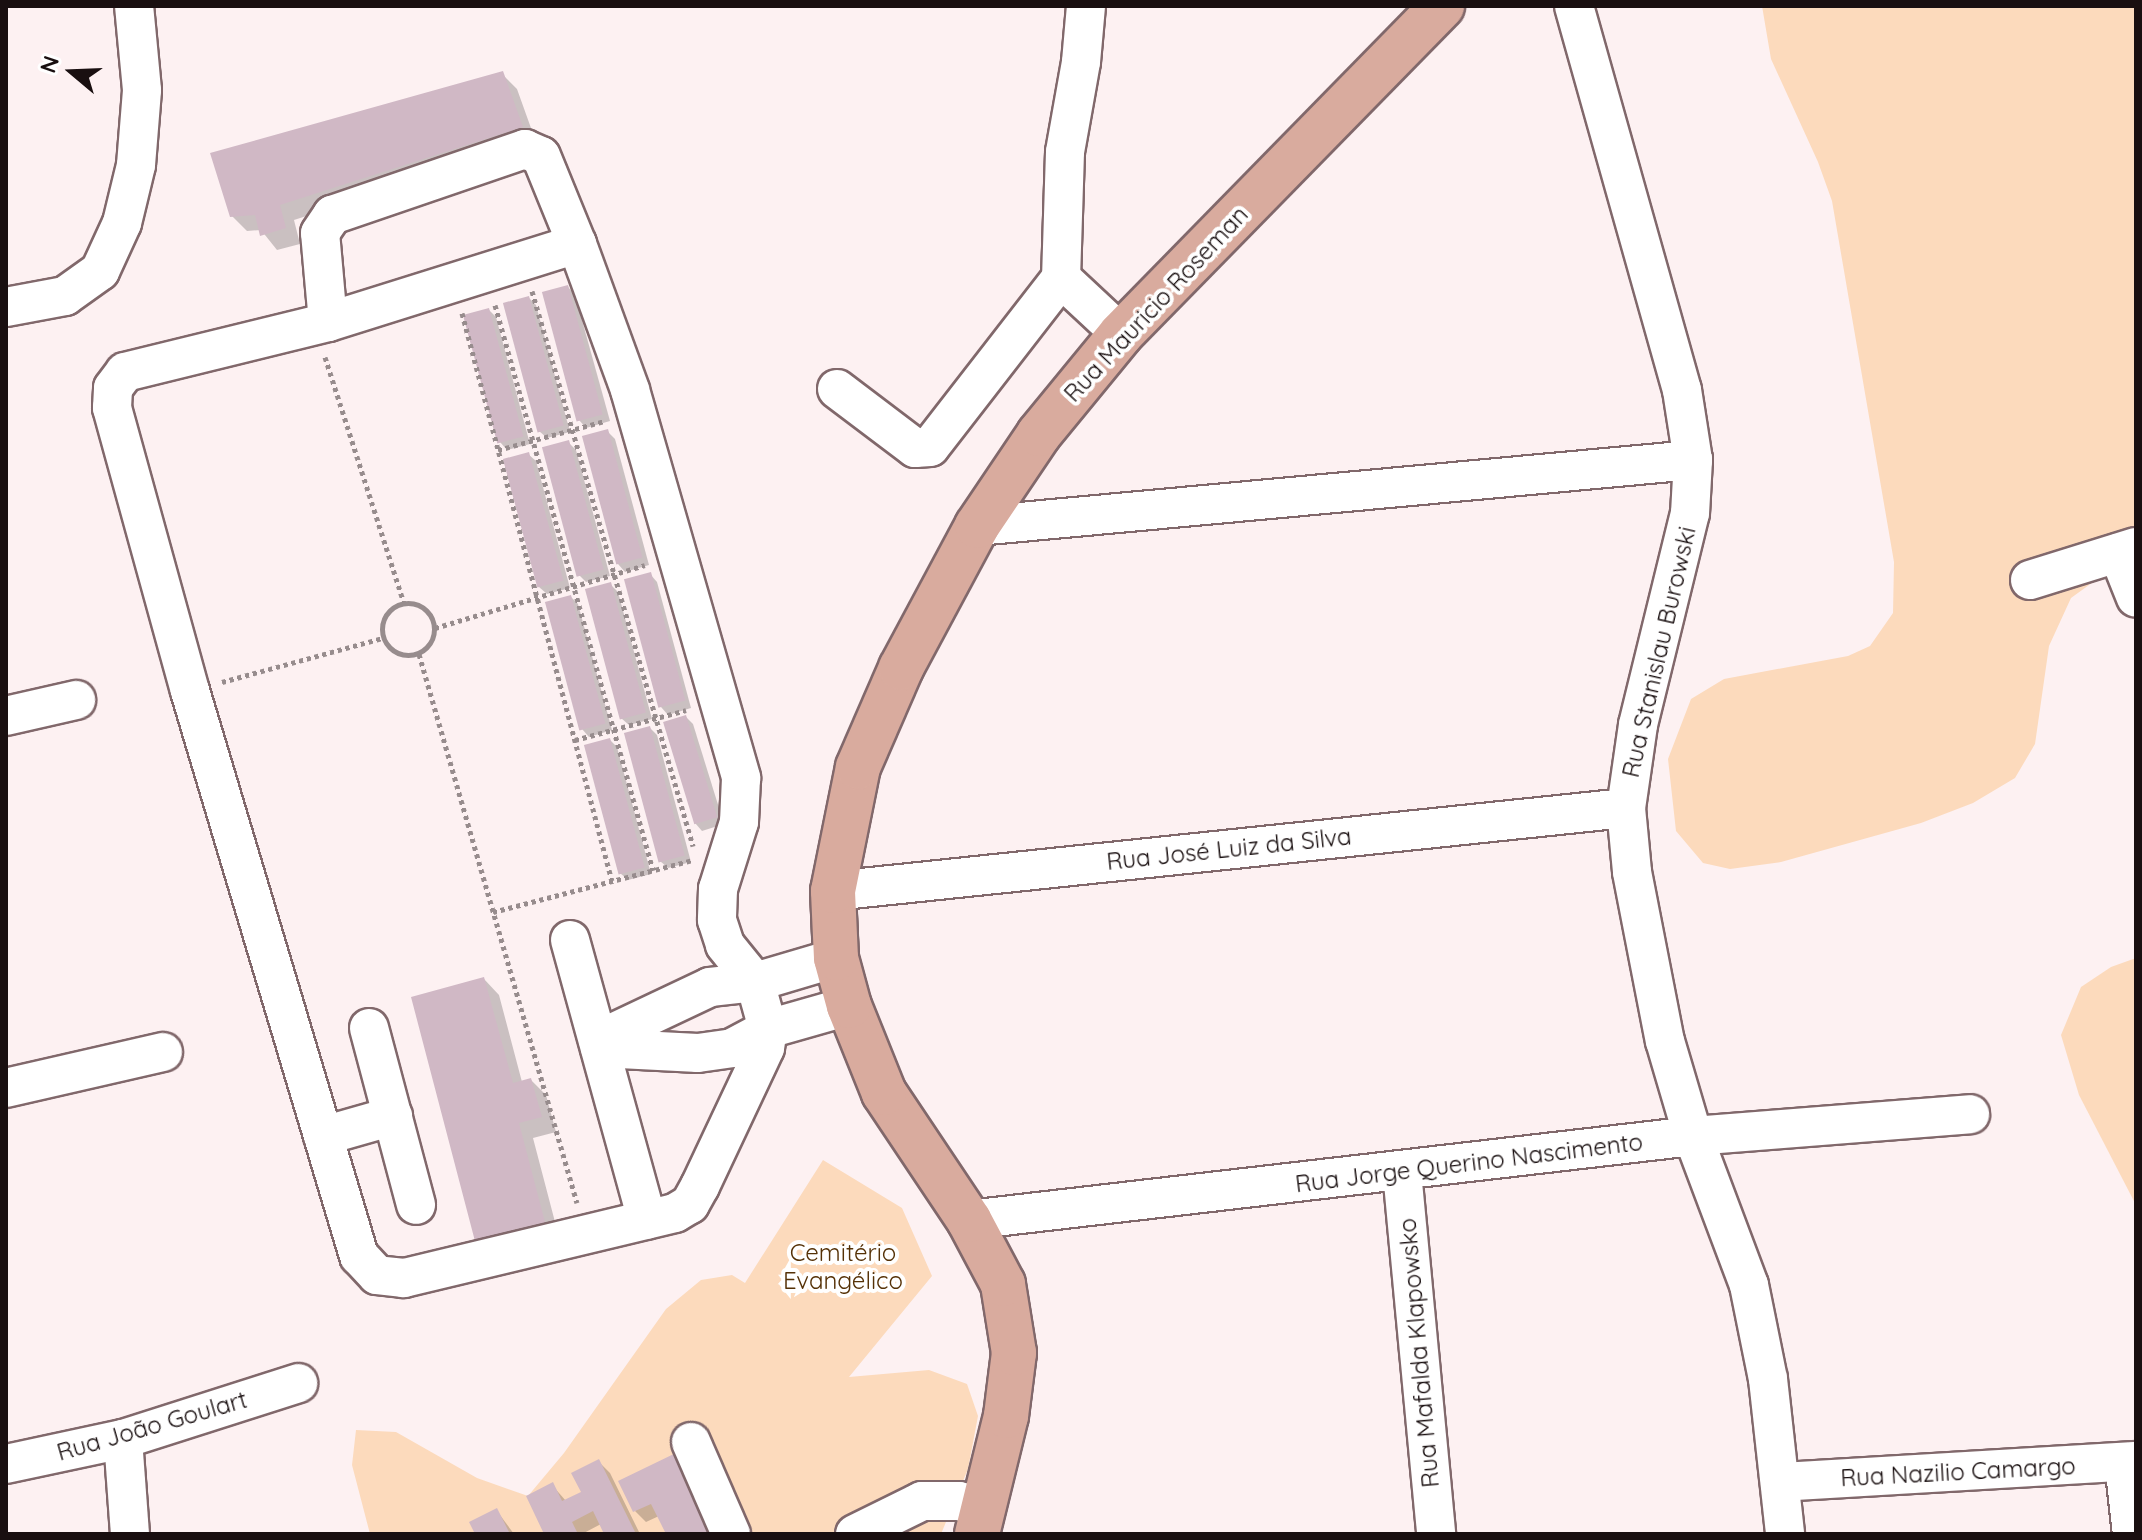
<!DOCTYPE html>
<html>
<head>
<meta charset="utf-8">
<style>
  body { margin:0 }
  #map { position:relative; width:2142px; height:1540px; overflow:hidden; background:#fdf1f2; font-family:Quicksand,sans-serif }
  div>[style] { position:absolute }
  .green>* { inset:0; background:#fcdabc }
  .shadow>* { inset:0; background:#0003 }
  .building>* { inset:0; background:#d0b8c5; transform-origin:0 0 }
  .path>* { height:5px; margin-top:-2.5px; transform-origin:0; background:repeating-linear-gradient(90deg,#978c8d 0 4px,transparent 0 8px) }
  .path>.ring { margin:-2.5px; padding:0; box-sizing:content-box; background:none; border:5px solid #978c8d; border-radius:50% }
  .roads { filter:drop-shadow(2px 0 #81686b) drop-shadow(-2px 0 #81686b) drop-shadow(0 2px #81686b) drop-shadow(0 -2px #81686b) }
  .minor>* { height:38px; margin:-19px; padding:0 19px; transform-origin:19px; border-radius:19px; background:#fff }
  .major>* { height:44px; margin:-22px; padding:0 22px; transform-origin:22px; border-radius:22px; background:#d9ab9e }
  span { translate:-50% -50%; white-space:nowrap; text-align:center; line-height:1.15; -webkit-text-stroke:8px #fff; paint-order:stroke }
  .street-label { font-size:24px; color:#190f10 }
  .park-label { font-size:24px; color:#553106 }
  .frame { position:absolute; inset:0; border:8px solid #190f10; pointer-events:none }
  .north { position:absolute; left:32px; top:32px; width:80px; height:80px; -webkit-text-stroke:6px #fff; paint-order:stroke; rotate:289deg; font-size:22px; font-weight:700; line-height:32px; text-align:center; color:#190f10 }
  .north::after { content:''; display:block; margin:auto; width:28px; height:36px; background:#190f10; clip-path:polygon(50% 0,100% 100%,50% 72%,0 100%) }
</style>
</head>
<body>
<div id="map">
  <div class="green">
    <i style="clip-path:polygon(1762px 6px,2136px 6px,2136px 562px,2100px 577px,2071px 598px,2049px 646px,2035px 744px,2015px 778px,1973px 803px,1921px 823px,1781px 862px,1730px 869px,1703px 863px,1676px 831px,1668px 759px,1691px 699px,1724px 679px,1848px 656px,1870px 646px,1893px 613px,1894px 562px,1832px 201px,1818px 162px,1771px 59px)"></i>
    <i style="clip-path:polygon(2136px 958px,2136px 1205px,2079px 1095px,2061px 1035px,2081px 987px,2111px 967px)"></i>
    <i style="clip-path:polygon(823px 1160px,902px 1208px,932px 1276px,849px 1377px,929px 1370px,967px 1384px,978px 1416px,968px 1469px,941px 1534px,370px 1534px,352px 1465px,356px 1430px,396px 1432px,477px 1478px,528px 1496px,564px 1453px,666px 1309px,701px 1280px,732px 1275px,745px 1283px)"></i>
  </div>
  <div class="shadow">
    <i style="clip-path:polygon(502px 74px,517px 89px,536px 142px,294px 220px,300px 244px,277px 250px,261px 230px,247px 231px,232px 216px)"></i>
    <i style="clip-path:polygon(568px 287px,575px 295px,610px 421px,586px 428px,579px 420px)"></i>
    <i style="clip-path:polygon(529px 298px,536px 305px,570px 432px,547px 438px,539px 431px)"></i>
    <i style="clip-path:polygon(489px 310px,496px 317px,530px 444px,507px 450px,500px 442px)"></i>
    <i style="clip-path:polygon(608px 432px,615px 439px,649px 565px,625px 572px,618px 564px)"></i>
    <i style="clip-path:polygon(568px 442px,576px 450px,610px 576px,586px 582px,579px 575px)"></i>
    <i style="clip-path:polygon(528px 454px,536px 461px,570px 588px,547px 594px,539px 587px)"></i>
    <i style="clip-path:polygon(650px 574px,657px 582px,691px 708px,668px 715px,661px 707px)"></i>
    <i style="clip-path:polygon(611px 585px,618px 592px,652px 719px,629px 725px,621px 718px)"></i>
    <i style="clip-path:polygon(571px 597px,578px 604px,612px 730px,589px 737px,582px 729px)"></i>
    <i style="clip-path:polygon(686px 717px,693px 724px,724px 824px,702px 831px,695px 823px)"></i>
    <i style="clip-path:polygon(650px 728px,657px 735px,691px 862px,668px 868px,660px 861px)"></i>
    <i style="clip-path:polygon(610px 740px,617px 747px,651px 874px,628px 880px,620px 873px)"></i>
    <i style="clip-path:polygon(484px 979px,499px 995px,522px 1082px,531px 1080px,546px 1095px,556px 1132px,533px 1138px,560px 1241px,493px 1259px)"></i>
    <i style="clip-path:polygon(680px 1454px,668px 1534px,659px 1516px,646px 1522px,635px 1511px)"></i>
    <i style="clip-path:polygon(598px 1461px,610px 1473px,640px 1534px,606px 1534px,601px 1524px,582px 1534px,546px 1534px,552px 1485px,566px 1501px,583px 1492px)"></i>
    <i style="clip-path:polygon(497px 1511px,514px 1534px,477px 1534px)"></i>
  </div>
  <div class="building">
    <i style="clip-path:polygon(503px 71px,523px 127px,280px 205px,286px 228px,260px 236px,255px 215px,230px 217px,210px 153px)"></i>
    <i style="left:568px;top:285px;width:134px;height:27px;rotate:75deg"></i>
    <i style="left:529px;top:296px;width:134px;height:27px;rotate:75deg"></i>
    <i style="left:489px;top:308px;width:133px;height:27px;rotate:75deg"></i>
    <i style="left:608px;top:429px;width:133px;height:27px;rotate:75deg"></i>
    <i style="left:569px;top:440px;width:134px;height:28px;rotate:75deg"></i>
    <i style="left:529px;top:452px;width:133px;height:27px;rotate:75deg"></i>
    <i style="left:651px;top:572px;width:133px;height:28px;rotate:75deg"></i>
    <i style="left:611px;top:582px;width:135px;height:27px;rotate:75deg"></i>
    <i style="left:571px;top:595px;width:133px;height:27px;rotate:75deg"></i>
    <i style="left:686px;top:715px;width:107px;height:24px;rotate:73deg"></i>
    <i style="left:650px;top:726px;width:134px;height:27px;rotate:75deg"></i>
    <i style="left:610px;top:738px;width:134px;height:27px;rotate:75deg"></i>
    <i style="clip-path:polygon(484px 977px,513px 1083px,531px 1078px,542px 1117px,519px 1123px,546px 1226px,476px 1245px,411px 997px)"></i>
    <i style="clip-path:polygon(680px 1451px,720px 1534px,666px 1534px,651px 1504px,633px 1512px,618px 1481px)"></i>
    <i style="clip-path:polygon(599px 1459px,636px 1534px,604px 1534px,593px 1511px,572px 1522px,578px 1534px,544px 1534px,526px 1496px,553px 1482px,562px 1501px,581px 1492px,571px 1473px)"></i>
    <i style="clip-path:polygon(497px 1508px,510px 1534px,475px 1534px,469px 1522px)"></i>
  </div>
  <div class="path">
    <i style="left:532px;top:291px;width:578px;rotate:73.82deg"></i>
    <i style="left:495px;top:305px;width:587px;rotate:74.38deg"></i>
    <i style="left:462px;top:313px;width:587px;rotate:75.21deg"></i>
    <i style="left:325px;top:357px;width:258px;rotate:72.2deg"></i>
    <i style="left:498px;top:450px;width:111px;rotate:-15.2deg"></i>
    <i class="ring" style="left:382px;top:603px;width:47px;height:47px"></i>
    <i style="left:435px;top:628px;width:219px;rotate:-16.7deg"></i>
    <i style="left:419px;top:654px;width:571px;rotate:73.94deg"></i>
    <i style="left:222px;top:682px;width:167px;rotate:-15.3deg"></i>
    <i style="left:575px;top:740px;width:115px;rotate:-15.1deg"></i>
    <i style="left:493px;top:912px;width:207px;rotate:-14.6deg"></i>
  </div>
  <div class="roads">
    <div class="minor">
      <i style="left:1086px;top:6px;width:56px;rotate:95.1deg"></i>
      <i style="left:1081px;top:62px;width:91px;rotate:100.1deg"></i>
      <i style="left:1065px;top:152px;width:126px;rotate:91.8deg"></i>
      <i style="left:1061px;top:278px;width:82px;rotate:43deg"></i>
      <i style="left:1574px;top:6px;width:399px;rotate:74.3deg"></i>
      <i style="left:1682px;top:390px;width:71px;rotate:81.1deg"></i>
      <i style="left:1693px;top:460px;width:53px;rotate:93.2deg"></i>
      <i style="left:1690px;top:513px;width:218px;rotate:103.8deg"></i>
      <i style="left:1638px;top:725px;width:84px;rotate:98.2deg"></i>
      <i style="left:1626px;top:808px;width:64px;rotate:84.6deg"></i>
      <i style="left:1632px;top:872px;width:172px;rotate:79deg"></i>
      <i style="left:1665px;top:1041px;width:99px;rotate:73.6deg"></i>
      <i style="left:1693px;top:1136px;width:159px;rotate:69.4deg"></i>
      <i style="left:1749px;top:1285px;width:96px;rotate:78.6deg"></i>
      <i style="left:1768px;top:1379px;width:156px;rotate:83.7deg"></i>
      <i style="left:577px;top:244px;width:155px;rotate:70deg"></i>
      <i style="left:630px;top:390px;width:404px;rotate:74deg"></i>
      <i style="left:741px;top:778px;width:44px;rotate:92.6deg"></i>
      <i style="left:739px;top:822px;width:70px;rotate:107.4deg"></i>
      <i style="left:718px;top:889px;width:31px;rotate:92deg"></i>
      <i style="left:717px;top:920px;width:26px;rotate:72deg"></i>
      <i style="left:725px;top:945px;width:48px;rotate:51deg"></i>
      <i style="left:755px;top:982px;width:49px;rotate:74.5deg"></i>
      <i style="left:768px;top:1029px;width:19px;rotate:99deg"></i>
      <i style="left:765px;top:1048px;width:153px;rotate:115.2deg"></i>
      <i style="left:700px;top:1186px;width:21px;rotate:119deg"></i>
      <i style="left:690px;top:1204px;width:17px;rotate:149deg"></i>
      <i style="left:675px;top:1213px;width:279px;rotate:166.5deg"></i>
      <i style="left:404px;top:1278px;width:27px;rotate:-174deg"></i>
      <i style="left:377px;top:1275px;width:26px;rotate:-133deg"></i>
      <i style="left:359px;top:1256px;width:590px;rotate:-106.65deg"></i>
      <i style="left:190px;top:691px;width:294px;rotate:-105.4deg"></i>
      <i style="left:112px;top:408px;width:20px;rotate:-87deg"></i>
      <i style="left:113px;top:388px;width:20px;rotate:-53deg"></i>
      <i style="left:125px;top:372px;width:209px;rotate:-13.8deg"></i>
      <i style="left:328px;top:322px;width:261px;rotate:-17.4deg"></i>
      <i style="left:6px;top:307px;width:60px;rotate:-10.6deg"></i>
      <i style="left:65px;top:296px;width:43px;rotate:-35.5deg"></i>
      <i style="left:100px;top:271px;width:53px;rotate:-65.4deg"></i>
      <i style="left:122px;top:223px;width:60px;rotate:-76.4deg"></i>
      <i style="left:136px;top:165px;width:75px;rotate:-85.4deg"></i>
      <i style="left:142px;top:90px;width:84px;rotate:-95.4deg"></i>
      <i style="left:328px;top:322px;width:89px;rotate:-95.1deg"></i>
      <i style="left:320px;top:233px;width:22px;rotate:-56deg"></i>
      <i style="left:332px;top:215px;width:204px;rotate:-18.9deg"></i>
      <i style="left:525px;top:149px;width:17px;rotate:24deg"></i>
      <i style="left:541px;top:156px;width:95px;rotate:67.8deg"></i>
      <i style="left:837px;top:389px;width:98px;rotate:37.1deg"></i>
      <i style="left:915px;top:448px;width:15px;rotate:-4deg"></i>
      <i style="left:930px;top:447px;width:214px;rotate:-52.2deg"></i>
      <i style="left:977px;top:526px;width:719px;rotate:-5.27deg"></i>
      <i style="left:2118px;top:553px;width:48px;rotate:68.2deg"></i>
      <i style="left:2030px;top:580px;width:111px;rotate:-17.3deg"></i>
      <i style="left:6px;top:716px;width:72px;rotate:-12.9deg"></i>
      <i style="left:833px;top:891px;width:797px;rotate:-5.98deg"></i>
      <i style="left:570px;top:940px;width:290px;rotate:74.6deg"></i>
      <i style="left:369px;top:1028px;width:183px;rotate:75.1deg"></i>
      <i style="left:598px;top:1040px;width:124px;rotate:-25.3deg"></i>
      <i style="left:710px;top:987px;width:45px;rotate:-6.3deg"></i>
      <i style="left:755px;top:982px;width:84px;rotate:-16.5deg"></i>
      <i style="left:600px;top:1048px;width:98px;rotate:2.9deg"></i>
      <i style="left:698px;top:1053px;width:34px;rotate:-8deg"></i>
      <i style="left:732px;top:1048px;width:41px;rotate:-27.8deg"></i>
      <i style="left:768px;top:1029px;width:84px;rotate:-15.9deg"></i>
      <i style="left:6px;top:1088px;width:161px;rotate:-12.9deg"></i>
      <i style="left:323px;top:1136px;width:73px;rotate:-15.9deg"></i>
      <i style="left:1402px;top:1172px;width:364px;rotate:84.6deg"></i>
      <i style="left:969px;top:1220px;width:729px;rotate:-6.62deg"></i>
      <i style="left:1693px;top:1136px;width:278px;rotate:-4.5deg"></i>
      <i style="left:123px;top:1439px;width:95px;rotate:85.8deg"></i>
      <i style="left:691px;top:1442px;width:100px;rotate:66.5deg"></i>
      <i style="left:2124px;top:1462px;width:72px;rotate:83.7deg"></i>
      <i style="left:6px;top:1464px;width:120px;rotate:-12.1deg"></i>
      <i style="left:123px;top:1439px;width:184px;rotate:-17.7deg"></i>
      <i style="left:1780px;top:1482px;width:357px;rotate:-3.4deg"></i>
      <i style="left:855px;top:1534px;width:75px;rotate:-26.2deg"></i>
      <i style="left:922px;top:1501px;width:37px"></i>
      <i style="left:959px;top:1501px;width:26px;rotate:16deg"></i>
    </div>
    <div class="major">
      <i style="left:977px;top:1534px;width:122px;rotate:-76.2deg"></i>
      <i style="left:1006px;top:1416px;width:64px;rotate:-82.8deg"></i>
      <i style="left:1014px;top:1353px;width:70px;rotate:-99.1deg"></i>
      <i style="left:1003px;top:1284px;width:72px;rotate:-118deg"></i>
      <i style="left:969px;top:1220px;width:153px;rotate:-123.8deg"></i>
      <i style="left:884px;top:1093px;width:94px;rotate:-111.9deg"></i>
      <i style="left:849px;top:1006px;width:50px;rotate:-105.2deg"></i>
      <i style="left:836px;top:958px;width:67px;rotate:-92.6deg"></i>
      <i style="left:833px;top:891px;width:126px;rotate:-78.6deg"></i>
      <i style="left:858px;top:767px;width:108px;rotate:-66.5deg"></i>
      <i style="left:901px;top:668px;width:161px;rotate:-61.8deg"></i>
      <i style="left:977px;top:526px;width:111px;rotate:-56deg"></i>
      <i style="left:1039px;top:434px;width:129px;rotate:-50.6deg"></i>
      <i style="left:1121px;top:334px;width:459px;rotate:-45.6deg"></i>
    </div>
  </div>
  <div class="street-label">
    <span style="left:1156px;top:304px;rotate:-47deg">Rua Mauricio Roseman</span>
    <span style="left:1659px;top:652px;rotate:-77deg">Rua Stanislau Burowski</span>
    <span style="left:1229px;top:849px;rotate:-6deg">Rua José Luiz da Silva</span>
    <span style="left:1469px;top:1163px;rotate:-7deg">Rua Jorge Querino Nascimento</span>
    <span style="left:1419px;top:1353px;rotate:-95deg">Rua Mafalda Klapowsko</span>
    <span style="left:152px;top:1426px;rotate:-16deg">Rua João Goulart</span>
    <span style="left:1958px;top:1472px;rotate:-3deg">Rua Nazilio Camargo</span>
  </div>
  <div class="park-label">
    <span style="left:843px;top:1267px">Cemitério<br>Evangélico</span>
  </div>
  <div class="frame"></div>
  <div class="north">N</div>
</div>
</body>
</html>
